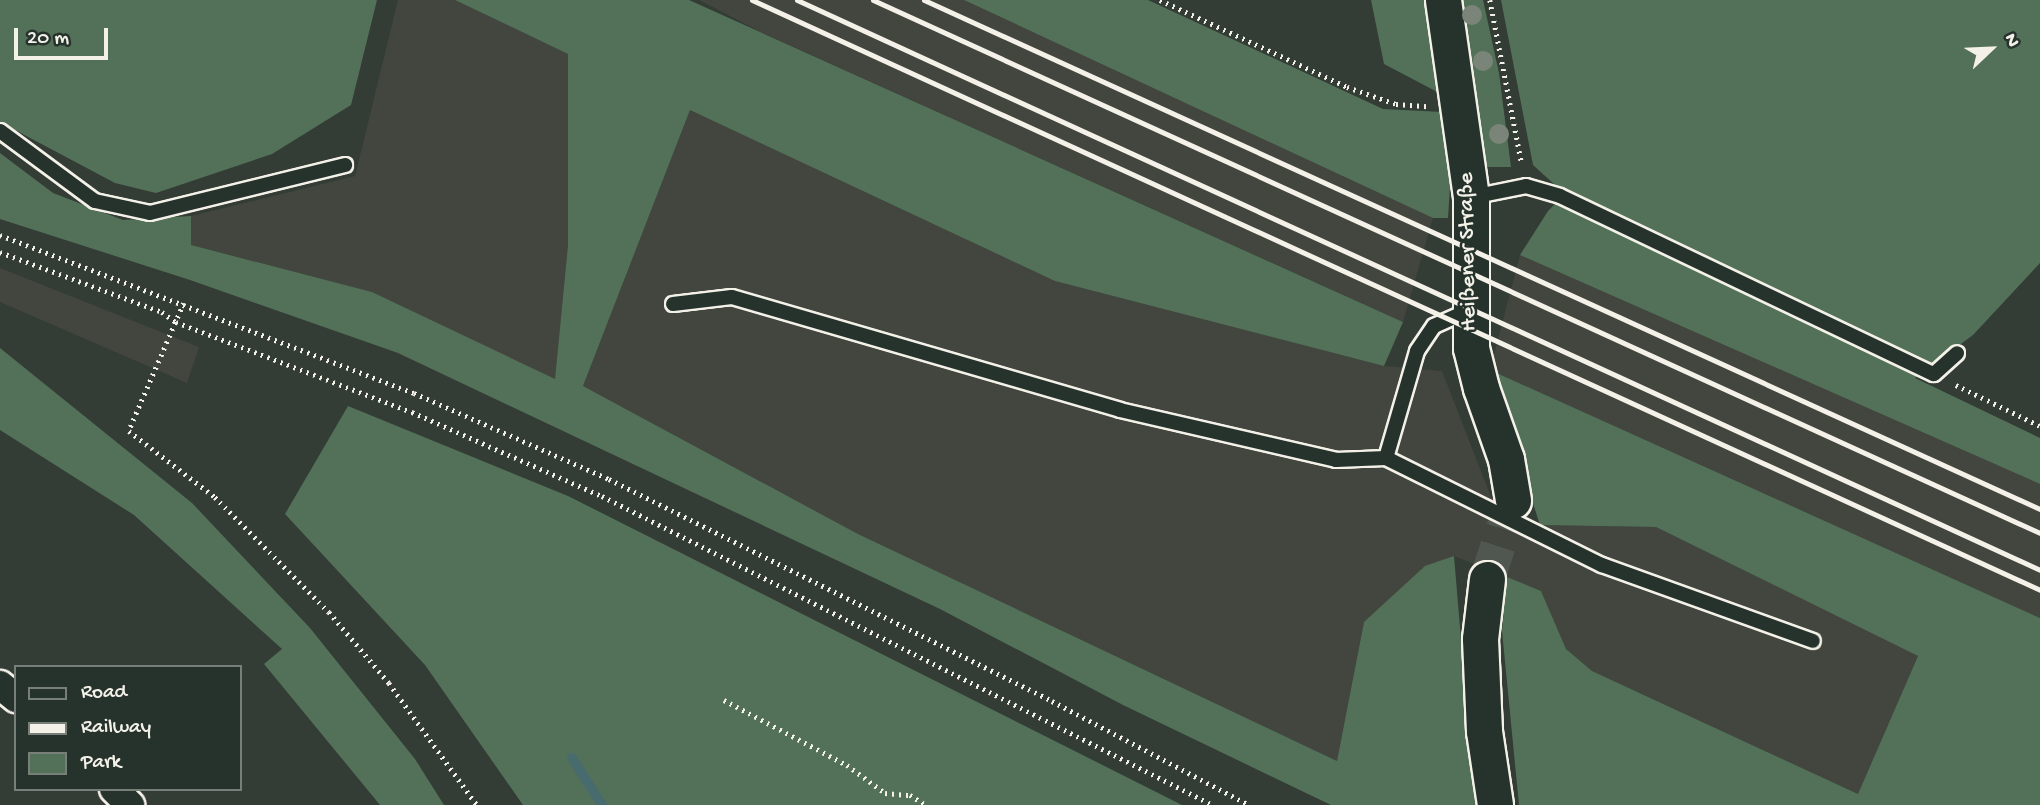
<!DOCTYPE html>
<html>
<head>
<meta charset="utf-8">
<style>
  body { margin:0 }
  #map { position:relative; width:2040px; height:805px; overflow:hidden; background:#333c35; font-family:"Gochi Hand",sans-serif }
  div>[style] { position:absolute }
  .built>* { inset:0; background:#43463e }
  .green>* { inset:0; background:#537159 }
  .stream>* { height:10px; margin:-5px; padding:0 5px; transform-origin:5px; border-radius:5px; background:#486b6e }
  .tertiary-tunnel>* { height:35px; margin-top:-17.5px; transform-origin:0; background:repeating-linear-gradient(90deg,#505750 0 35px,transparent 0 53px) }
  .path>* { height:4.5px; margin-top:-2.25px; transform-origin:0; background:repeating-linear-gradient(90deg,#f4f1e8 0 2px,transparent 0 7px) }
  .roads { filter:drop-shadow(2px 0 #f4f1e8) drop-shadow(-2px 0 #f4f1e8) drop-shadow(0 2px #f4f1e8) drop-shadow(0 -2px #f4f1e8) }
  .service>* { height:14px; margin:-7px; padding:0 7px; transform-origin:7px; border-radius:7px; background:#26332d }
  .minor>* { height:28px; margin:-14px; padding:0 14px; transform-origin:14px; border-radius:14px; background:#26332d }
  .tertiary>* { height:35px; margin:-17.5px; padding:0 17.5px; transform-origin:17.5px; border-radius:17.5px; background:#26332d }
  .rail>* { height:5px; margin:-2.5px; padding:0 2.5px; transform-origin:2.5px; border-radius:2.5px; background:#f4f1e8 }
  .trees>* { width:20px; height:20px; margin:-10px; border-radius:50%; background:#7a8478 }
  span { translate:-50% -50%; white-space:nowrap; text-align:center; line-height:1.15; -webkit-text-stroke:5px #26332d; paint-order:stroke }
  .street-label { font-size:23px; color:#f4f1e8 }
  .legend { position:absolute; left:14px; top:665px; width:228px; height:126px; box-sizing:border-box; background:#26332d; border:2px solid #787f78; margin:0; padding:9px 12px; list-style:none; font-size:21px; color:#f4f1e8 }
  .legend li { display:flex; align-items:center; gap:14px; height:35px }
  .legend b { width:35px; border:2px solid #787f78 }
  .north { position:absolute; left:1956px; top:14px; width:70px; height:70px; -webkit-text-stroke:5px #26332d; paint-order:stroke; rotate:67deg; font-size:19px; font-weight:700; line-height:28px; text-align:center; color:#f4f1e8 }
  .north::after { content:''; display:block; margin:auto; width:24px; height:32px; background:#f4f1e8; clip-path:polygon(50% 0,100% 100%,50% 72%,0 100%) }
  .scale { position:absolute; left:14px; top:28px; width:94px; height:32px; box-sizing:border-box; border:4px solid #f4f1e8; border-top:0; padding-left:9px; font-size:21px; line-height:24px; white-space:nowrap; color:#f4f1e8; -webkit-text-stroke:5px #26332d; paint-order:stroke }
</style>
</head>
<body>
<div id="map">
  <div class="built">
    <i style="clip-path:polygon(398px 0,455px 0,568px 54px,568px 245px,555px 380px,372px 292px,191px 245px,191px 216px,355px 176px)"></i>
    <i style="clip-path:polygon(699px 0,964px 0,1433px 218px,1403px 322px,763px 33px)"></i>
    <i style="clip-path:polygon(690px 110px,1055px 281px,1384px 366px,1442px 371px,1491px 497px,1540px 525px,1656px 527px,1918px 656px,1858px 794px,1592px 671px,1566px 649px,1541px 591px,1454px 556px,1364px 622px,1337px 761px,858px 534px,583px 386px)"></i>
    <i style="clip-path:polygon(1520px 255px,2040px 484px,2040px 618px,1490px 370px)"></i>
    <i style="clip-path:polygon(0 268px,199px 347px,187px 383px,0 302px)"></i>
  </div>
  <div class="green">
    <i style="clip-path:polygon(0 0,377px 0,351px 105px,272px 154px,156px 193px,115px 183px,0 122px)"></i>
    <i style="clip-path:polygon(455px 0,689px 0,1403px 322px,1384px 366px,1055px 281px,690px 110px,583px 386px,858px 534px,1337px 761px,1364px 622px,1425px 566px,1454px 556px,1475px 805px,1331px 805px,1123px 705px,940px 609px,398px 353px,190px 280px,0 219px,0 153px,53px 193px,123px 220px,191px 216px,191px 245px,372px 292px,555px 379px,568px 245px,568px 54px)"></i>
    <i style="clip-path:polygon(964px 0,1148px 0,1383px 109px,1443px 112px,1451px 170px,1448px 218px,1433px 218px)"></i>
    <i style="clip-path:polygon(1371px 0,1425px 0,1443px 95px,1384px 64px)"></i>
    <i style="clip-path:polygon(1457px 0,1483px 0,1499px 73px,1511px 167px,1482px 167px)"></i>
    <i style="clip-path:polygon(1501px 0,2040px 0,2040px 263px,1973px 335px,1915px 378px,2040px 438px,2040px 484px,1520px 255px,1548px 211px,1565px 194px,1533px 165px)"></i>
    <i style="clip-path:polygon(0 348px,192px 503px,310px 628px,415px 759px,444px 805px,380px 805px,264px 664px,282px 649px,134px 515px,0 430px)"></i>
    <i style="clip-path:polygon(1490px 370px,2040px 618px,2040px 805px,1519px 805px,1502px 631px,1507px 577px,1541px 591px,1566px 649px,1592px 671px,1858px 794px,1918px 656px,1656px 527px,1540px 525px)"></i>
    <i style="clip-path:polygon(348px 406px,568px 496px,1182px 805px,523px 805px,425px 665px,285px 514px)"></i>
  </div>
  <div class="stream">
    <i style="left:572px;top:758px;width:56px;rotate:57.4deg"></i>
  </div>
  <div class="tertiary-tunnel">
    <i style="left:1487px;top:579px;width:83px;rotate:-71.8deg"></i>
  </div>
  <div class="path">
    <i style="left:1160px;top:0;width:206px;rotate:24.9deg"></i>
    <i style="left:1347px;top:87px;width:52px;rotate:19.1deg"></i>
    <i style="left:1396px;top:104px;width:31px;rotate:4deg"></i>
    <i style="left:1490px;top:0;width:167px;rotate:79deg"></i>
    <i style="left:0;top:235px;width:443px;rotate:20.9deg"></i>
    <i style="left:414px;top:393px;width:213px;rotate:23.8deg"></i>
    <i style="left:609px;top:479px;width:496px;rotate:26.6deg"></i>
    <i style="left:1052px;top:701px;width:223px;rotate:27.8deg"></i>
    <i style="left:0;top:252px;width:173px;rotate:20.3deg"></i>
    <i style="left:162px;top:312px;width:17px;rotate:36deg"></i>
    <i style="left:176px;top:322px;width:253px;rotate:20.9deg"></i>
    <i style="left:412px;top:412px;width:208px;rotate:23.9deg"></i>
    <i style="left:602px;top:496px;width:685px;rotate:26.83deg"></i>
    <i style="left:184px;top:303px;width:139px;rotate:113.3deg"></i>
    <i style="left:129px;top:431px;width:108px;rotate:37.5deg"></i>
    <i style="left:215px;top:497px;width:162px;rotate:45.3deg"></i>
    <i style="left:329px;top:612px;width:93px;rotate:49.8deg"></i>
    <i style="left:389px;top:683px;width:150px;rotate:54.2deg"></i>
    <i style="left:1956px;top:385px;width:93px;rotate:26deg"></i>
    <i style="left:724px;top:700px;width:139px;rotate:27.9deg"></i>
    <i style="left:847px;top:765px;width:47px;rotate:36.4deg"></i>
    <i style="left:885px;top:793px;width:25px;rotate:5deg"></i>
    <i style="left:910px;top:795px;width:19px;rotate:32deg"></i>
  </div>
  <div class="roads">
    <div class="service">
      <i style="left:0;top:131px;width:118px;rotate:36.4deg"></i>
      <i style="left:95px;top:201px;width:56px;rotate:12.3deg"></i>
      <i style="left:150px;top:213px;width:201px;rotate:-13.8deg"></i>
      <i style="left:1472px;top:197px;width:55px;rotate:-11.5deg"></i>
      <i style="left:1526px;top:186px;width:35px;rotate:16deg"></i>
      <i style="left:1560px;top:196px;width:414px;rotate:25.5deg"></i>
      <i style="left:1934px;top:374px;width:31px;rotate:-42deg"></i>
      <i style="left:673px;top:304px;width:59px;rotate:-6.8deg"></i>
      <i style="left:732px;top:297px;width:404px;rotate:16.2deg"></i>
      <i style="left:1120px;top:410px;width:222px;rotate:13deg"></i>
      <i style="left:1336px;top:460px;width:50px;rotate:-2.3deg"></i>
      <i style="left:1386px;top:458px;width:241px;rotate:26.4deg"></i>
      <i style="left:1602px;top:565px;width:224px;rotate:19.8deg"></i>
      <i style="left:1386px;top:458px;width:111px;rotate:-73.8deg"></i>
      <i style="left:1417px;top:351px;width:30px;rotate:-56deg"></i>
      <i style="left:1434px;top:326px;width:39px;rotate:-24deg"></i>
    </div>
    <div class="minor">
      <i style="left:0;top:685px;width:21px;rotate:39deg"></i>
      <i style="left:114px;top:789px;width:23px;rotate:45deg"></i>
    </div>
    <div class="tertiary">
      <i style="left:1443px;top:0;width:199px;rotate:81.9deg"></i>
      <i style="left:1471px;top:197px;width:151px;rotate:90deg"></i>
      <i style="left:1471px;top:348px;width:41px;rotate:76deg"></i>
      <i style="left:1481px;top:388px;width:75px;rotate:70.6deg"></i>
      <i style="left:1506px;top:459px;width:42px;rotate:80.3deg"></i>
      <i style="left:1487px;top:579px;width:60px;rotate:96.7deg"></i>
      <i style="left:1480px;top:639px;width:92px;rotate:87.5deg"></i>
      <i style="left:1484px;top:731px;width:75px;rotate:81.5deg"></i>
    </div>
  </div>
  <div class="rail">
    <i style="left:752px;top:0;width:1417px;rotate:24.61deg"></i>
    <i style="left:797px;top:0;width:1367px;rotate:24.63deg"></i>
    <i style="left:873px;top:0;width:1283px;rotate:24.55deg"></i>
    <i style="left:924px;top:0;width:1227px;rotate:24.52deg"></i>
  </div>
  <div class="trees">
    <i style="left:1472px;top:15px"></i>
    <i style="left:1483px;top:61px"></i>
    <i style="left:1499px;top:134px"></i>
  </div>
  <div class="street-label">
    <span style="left:1469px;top:252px;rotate:-91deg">Heißener Straße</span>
  </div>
  <ul class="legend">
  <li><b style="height:9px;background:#26332d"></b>Road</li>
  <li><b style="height:9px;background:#f4f1e8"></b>Railway</li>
  <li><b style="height:19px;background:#537159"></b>Park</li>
  </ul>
  <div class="north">N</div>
  <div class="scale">20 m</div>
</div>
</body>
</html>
